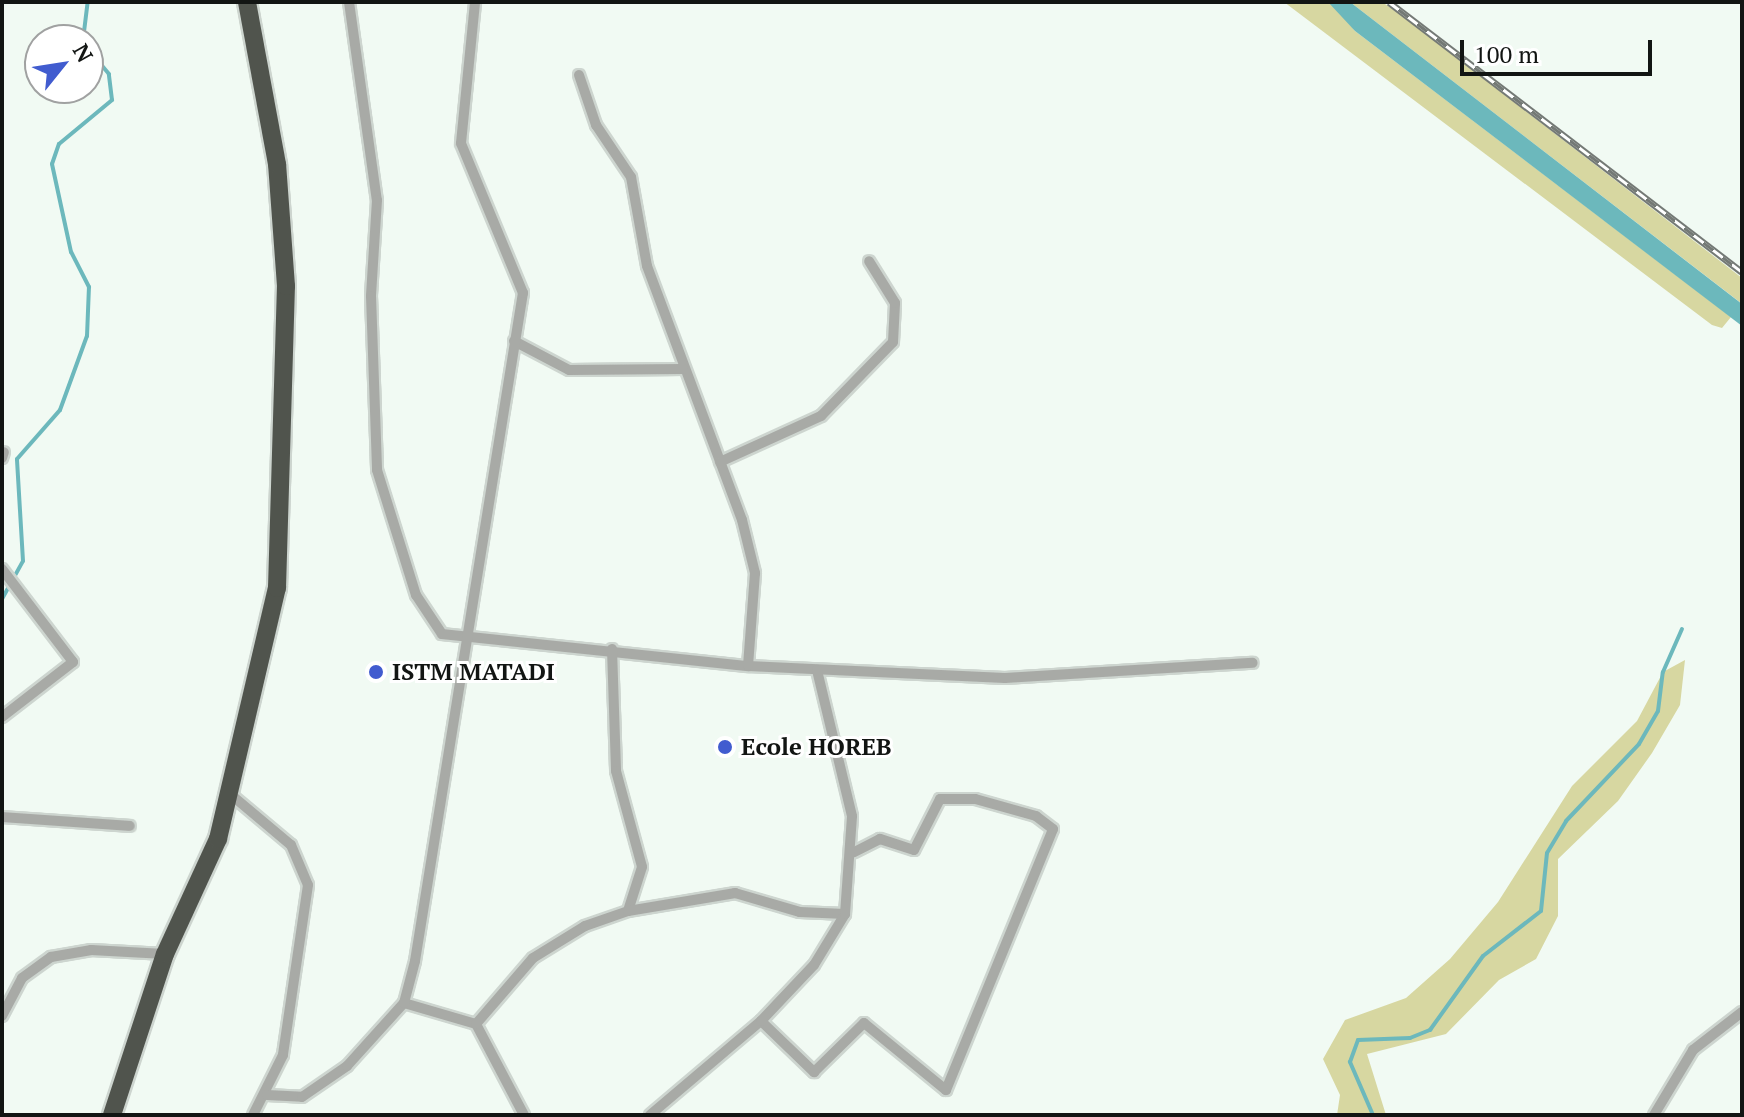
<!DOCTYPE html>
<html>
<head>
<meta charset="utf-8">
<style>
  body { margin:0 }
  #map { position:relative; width:1744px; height:1117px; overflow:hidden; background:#f1faf3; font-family:"PT Serif",serif }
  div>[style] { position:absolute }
  .green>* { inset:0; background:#d7d7a1 }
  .water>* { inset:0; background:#6cb8bc }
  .stream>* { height:4px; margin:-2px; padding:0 2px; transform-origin:2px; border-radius:2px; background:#6cb8bc }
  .roads { filter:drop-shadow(2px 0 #cdd5cf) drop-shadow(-2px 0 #cdd5cf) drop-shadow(0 2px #cdd5cf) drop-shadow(0 -2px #cdd5cf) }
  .street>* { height:10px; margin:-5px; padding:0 5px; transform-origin:5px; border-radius:5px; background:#a8aaa6 }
  .highway>* { height:18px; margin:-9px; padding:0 9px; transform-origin:9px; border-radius:9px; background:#50544d }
  .rail>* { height:7px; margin-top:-3.5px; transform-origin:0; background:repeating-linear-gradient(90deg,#fff 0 12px,#747975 0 24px); box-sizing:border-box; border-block:2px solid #747975 }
  .dots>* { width:22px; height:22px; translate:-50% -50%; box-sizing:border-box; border:4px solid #fff; border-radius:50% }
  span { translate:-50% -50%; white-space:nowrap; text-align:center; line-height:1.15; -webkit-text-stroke:6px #fff; paint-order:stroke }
  .poi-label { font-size:24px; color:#121513; font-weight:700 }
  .left { translate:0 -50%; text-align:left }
  .frame { position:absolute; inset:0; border:4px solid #121513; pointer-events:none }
  .north { position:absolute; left:24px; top:24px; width:80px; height:80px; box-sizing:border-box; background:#fff; border:2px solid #a0a1a1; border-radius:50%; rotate:60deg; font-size:22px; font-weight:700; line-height:32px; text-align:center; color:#121513 }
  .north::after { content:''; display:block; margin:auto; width:28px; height:36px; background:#415ccf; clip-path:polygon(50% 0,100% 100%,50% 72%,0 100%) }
  .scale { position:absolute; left:1460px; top:40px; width:192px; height:36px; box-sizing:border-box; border:4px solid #121513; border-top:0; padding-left:10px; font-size:24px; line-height:28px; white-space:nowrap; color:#121513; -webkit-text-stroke:6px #fff; paint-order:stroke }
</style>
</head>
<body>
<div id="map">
  <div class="green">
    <i style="clip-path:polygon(1284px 2px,1332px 2px,1355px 31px,1731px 317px,1722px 328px,1712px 325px)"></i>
    <i style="clip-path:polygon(1350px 2px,1382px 2px,1400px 14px,1742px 278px,1741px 303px)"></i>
    <i style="clip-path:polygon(1685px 660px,1680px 705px,1652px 753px,1618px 801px,1558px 859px,1558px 916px,1536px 959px,1499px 980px,1446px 1034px,1367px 1054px,1386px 1115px,1337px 1115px,1340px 1095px,1323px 1059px,1345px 1020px,1406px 998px,1450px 959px,1498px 902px,1572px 786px,1637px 721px,1663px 672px)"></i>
  </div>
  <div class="water">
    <i style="clip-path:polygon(1328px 2px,1350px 2px,1742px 304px,1742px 326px,1355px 31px)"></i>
  </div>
  <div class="stream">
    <i style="left:83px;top:40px;width:38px;rotate:-83deg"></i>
    <i style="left:2px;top:599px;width:43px;rotate:-61.1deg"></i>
    <i style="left:23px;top:561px;width:102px;rotate:-93.4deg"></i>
    <i style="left:17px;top:459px;width:65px;rotate:-48.7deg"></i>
    <i style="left:60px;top:410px;width:79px;rotate:-70deg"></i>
    <i style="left:87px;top:336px;width:49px;rotate:-87.7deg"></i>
    <i style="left:89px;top:287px;width:39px;rotate:-117deg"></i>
    <i style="left:71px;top:252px;width:90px;rotate:-102.2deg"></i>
    <i style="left:52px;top:164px;width:21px;rotate:-71deg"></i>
    <i style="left:59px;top:144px;width:69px;rotate:-39.7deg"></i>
    <i style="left:112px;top:100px;width:26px;rotate:-97deg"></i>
    <i style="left:109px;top:74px;width:33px;rotate:-130deg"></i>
    <i style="left:1373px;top:1115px;width:58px;rotate:-113.5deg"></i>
    <i style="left:1350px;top:1062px;width:23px;rotate:-70deg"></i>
    <i style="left:1358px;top:1040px;width:52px;rotate:-2.2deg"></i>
    <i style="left:1410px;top:1038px;width:22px;rotate:-22deg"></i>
    <i style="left:1430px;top:1030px;width:91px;rotate:-54.4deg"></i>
    <i style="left:1483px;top:956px;width:73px;rotate:-37.8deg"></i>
    <i style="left:1541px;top:911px;width:58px;rotate:-84.1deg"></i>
    <i style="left:1547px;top:853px;width:37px;rotate:-59deg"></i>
    <i style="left:1566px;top:821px;width:106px;rotate:-46.5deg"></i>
    <i style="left:1639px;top:744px;width:38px;rotate:-60deg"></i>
    <i style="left:1658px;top:711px;width:39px;rotate:-83deg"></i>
    <i style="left:1663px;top:672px;width:47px;rotate:-66.2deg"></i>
  </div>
  <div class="roads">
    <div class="street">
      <i style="left:349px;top:2px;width:200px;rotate:82deg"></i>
      <i style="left:377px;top:200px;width:96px;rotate:93.6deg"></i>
      <i style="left:371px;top:296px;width:174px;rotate:88deg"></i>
      <i style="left:377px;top:470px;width:131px;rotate:72.7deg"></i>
      <i style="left:416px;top:595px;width:47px;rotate:56.3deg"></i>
      <i style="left:442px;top:634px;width:308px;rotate:6deg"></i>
      <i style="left:748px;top:666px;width:257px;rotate:2.7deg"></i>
      <i style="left:1005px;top:678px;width:248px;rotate:-3.5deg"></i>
      <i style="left:579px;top:75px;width:53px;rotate:71.2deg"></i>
      <i style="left:596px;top:125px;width:63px;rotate:56.1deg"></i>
      <i style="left:631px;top:177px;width:90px;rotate:79.8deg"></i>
      <i style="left:647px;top:266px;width:271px;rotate:69.5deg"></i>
      <i style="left:742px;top:520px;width:55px;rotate:76.2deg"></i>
      <i style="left:755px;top:573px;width:93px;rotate:94.3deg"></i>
      <i style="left:514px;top:341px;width:62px;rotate:27.8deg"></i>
      <i style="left:569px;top:370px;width:114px;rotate:-0.5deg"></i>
      <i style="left:2px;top:458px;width:6px;rotate:-72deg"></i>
      <i style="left:720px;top:462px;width:111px;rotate:-24.5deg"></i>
      <i style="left:821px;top:416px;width:103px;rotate:-45.8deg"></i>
      <i style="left:893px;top:342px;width:39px;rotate:-87deg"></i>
      <i style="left:895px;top:303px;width:49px;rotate:-121.8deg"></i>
      <i style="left:2px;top:569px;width:117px;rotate:52.6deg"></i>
      <i style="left:73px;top:662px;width:90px;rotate:142.2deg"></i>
      <i style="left:612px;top:649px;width:122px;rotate:88.1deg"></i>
      <i style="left:616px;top:771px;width:99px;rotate:74.8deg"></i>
      <i style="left:642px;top:867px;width:46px;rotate:107.7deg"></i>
      <i style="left:229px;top:793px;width:81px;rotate:40deg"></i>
      <i style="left:291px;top:845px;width:43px;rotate:67deg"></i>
      <i style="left:308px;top:885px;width:172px;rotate:98.4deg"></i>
      <i style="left:283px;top:1055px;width:67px;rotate:116.6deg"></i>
      <i style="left:2px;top:817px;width:128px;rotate:4deg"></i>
      <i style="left:404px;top:1003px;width:75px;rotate:16.3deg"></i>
      <i style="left:476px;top:1024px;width:103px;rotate:62.2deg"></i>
      <i style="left:2px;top:1016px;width:43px;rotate:-62.2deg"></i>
      <i style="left:22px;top:978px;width:36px;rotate:-36deg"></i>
      <i style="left:51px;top:957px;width:41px;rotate:-9.9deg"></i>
      <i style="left:91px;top:950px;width:74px;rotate:3.1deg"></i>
      <i style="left:761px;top:1021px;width:74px;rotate:43.9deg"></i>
      <i style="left:814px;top:1072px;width:70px;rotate:-44.4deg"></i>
      <i style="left:864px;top:1023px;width:106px;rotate:39.3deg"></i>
      <i style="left:946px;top:1090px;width:282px;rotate:-67.7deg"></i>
      <i style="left:1053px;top:829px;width:21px;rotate:-143deg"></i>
      <i style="left:1036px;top:816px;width:63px;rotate:-164.4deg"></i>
      <i style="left:975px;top:799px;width:35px;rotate:180deg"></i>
      <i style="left:940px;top:799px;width:57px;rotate:117deg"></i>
      <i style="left:914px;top:850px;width:36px;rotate:-162deg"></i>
      <i style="left:880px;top:839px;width:29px;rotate:153deg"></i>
      <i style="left:476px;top:1024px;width:87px;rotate:-49.2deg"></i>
      <i style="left:533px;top:958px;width:61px;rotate:-31.6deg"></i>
      <i style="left:585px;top:926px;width:46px;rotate:-19.2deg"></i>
      <i style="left:628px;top:911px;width:109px;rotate:-9.5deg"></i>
      <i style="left:735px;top:893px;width:68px;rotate:16.3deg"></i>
      <i style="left:800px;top:912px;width:45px;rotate:2.5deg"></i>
      <i style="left:267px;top:1095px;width:35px;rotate:3deg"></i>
      <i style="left:302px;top:1097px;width:55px;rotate:-34.6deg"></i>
      <i style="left:347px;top:1066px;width:85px;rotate:-47.9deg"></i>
      <i style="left:404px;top:1003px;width:43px;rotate:-75.3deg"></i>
      <i style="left:415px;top:961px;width:677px;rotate:-80.82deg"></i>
      <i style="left:523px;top:293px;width:162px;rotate:-112.5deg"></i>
      <i style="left:461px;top:143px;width:142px;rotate:-84.3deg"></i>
      <i style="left:650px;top:1115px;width:145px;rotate:-40.3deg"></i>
      <i style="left:761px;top:1021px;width:77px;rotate:-46.6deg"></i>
      <i style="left:814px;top:965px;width:60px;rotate:-58.7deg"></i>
      <i style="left:845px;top:914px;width:98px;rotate:-85.9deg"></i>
      <i style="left:852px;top:816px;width:150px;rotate:-103.5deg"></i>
      <i style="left:1654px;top:1115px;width:76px;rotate:-59deg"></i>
      <i style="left:1693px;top:1050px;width:62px;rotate:-37.8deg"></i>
    </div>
    <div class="highway">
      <i style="left:112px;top:1115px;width:169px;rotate:-71.8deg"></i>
      <i style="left:165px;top:954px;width:127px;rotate:-65.3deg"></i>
      <i style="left:218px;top:839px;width:258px;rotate:-76.8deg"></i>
      <i style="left:277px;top:588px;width:302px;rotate:-88.3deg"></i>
      <i style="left:286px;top:286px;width:122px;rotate:-94.2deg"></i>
      <i style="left:277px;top:164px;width:165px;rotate:-100.5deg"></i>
    </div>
  </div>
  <div class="rail">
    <i style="left:1389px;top:2px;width:444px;rotate:37.4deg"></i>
  </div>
  <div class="dots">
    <i style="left:376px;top:672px;background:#415ccf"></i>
    <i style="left:725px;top:747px;background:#415ccf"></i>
  </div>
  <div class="poi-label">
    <span class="left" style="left:392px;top:672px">ISTM MATADI</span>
    <span class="left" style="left:741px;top:747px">Ecole HOREB</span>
  </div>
  <div class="frame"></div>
  <div class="north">N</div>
  <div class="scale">100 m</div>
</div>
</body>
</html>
